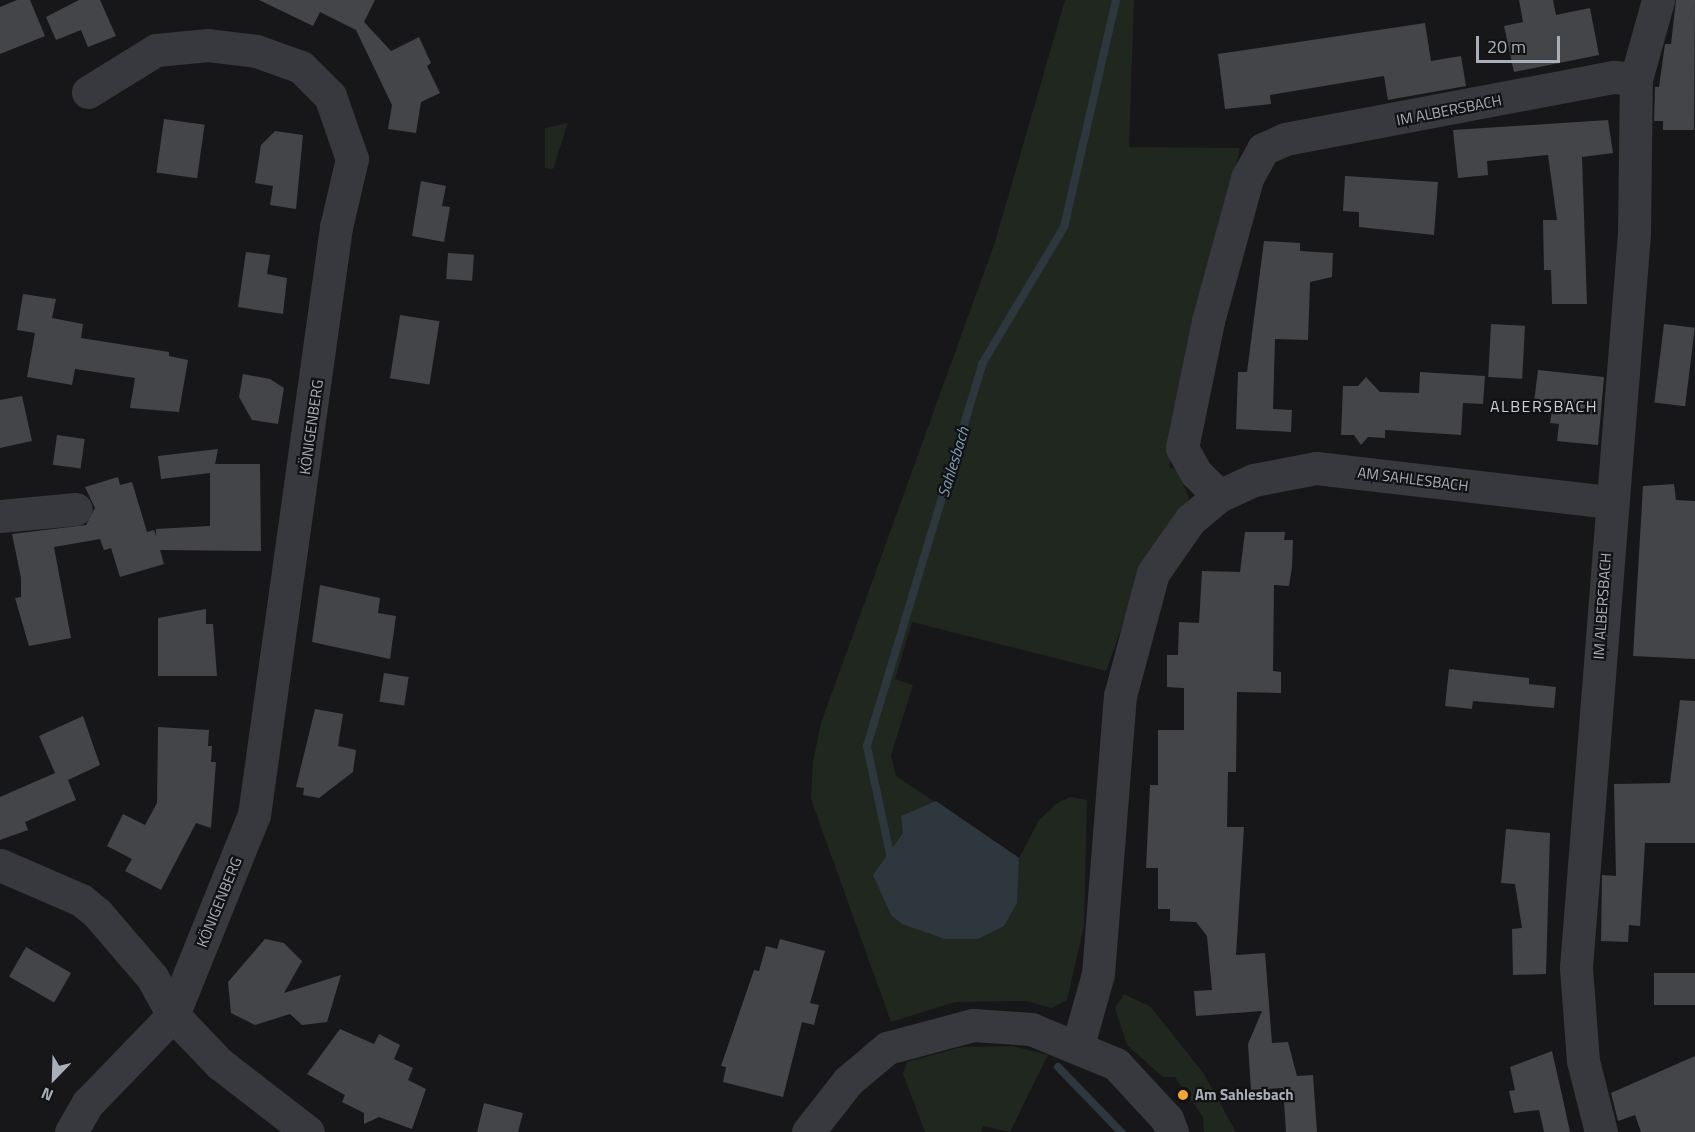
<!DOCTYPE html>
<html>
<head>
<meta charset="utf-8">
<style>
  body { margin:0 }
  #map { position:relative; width:1695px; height:1132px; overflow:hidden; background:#171719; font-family:"Titillium Web",sans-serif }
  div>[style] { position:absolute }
  .green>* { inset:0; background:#1f271f }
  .water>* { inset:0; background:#2d373d }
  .stream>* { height:8px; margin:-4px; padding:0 4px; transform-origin:4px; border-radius:4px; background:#2d373d }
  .building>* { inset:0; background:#434549; transform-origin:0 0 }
  .minor>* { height:33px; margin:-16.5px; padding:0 16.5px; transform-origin:16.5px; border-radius:16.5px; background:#38393e }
  .dots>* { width:16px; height:16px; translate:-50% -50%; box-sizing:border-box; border:3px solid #121214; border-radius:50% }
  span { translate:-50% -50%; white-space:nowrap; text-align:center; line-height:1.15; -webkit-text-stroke:4.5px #121214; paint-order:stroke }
  .street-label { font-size:15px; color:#a9afb9 }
  .poi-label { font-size:15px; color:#a9afb9; font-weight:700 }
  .left { translate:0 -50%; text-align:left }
  .neighbourhood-label { font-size:16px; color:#caced5; letter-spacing:1.5px }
  .water-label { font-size:16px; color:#809fb4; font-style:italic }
  .north { position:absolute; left:24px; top:1048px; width:60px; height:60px; -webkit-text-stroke:4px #121214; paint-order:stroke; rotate:203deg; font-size:16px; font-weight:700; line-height:24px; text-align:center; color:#a9afb9 }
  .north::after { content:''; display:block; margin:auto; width:21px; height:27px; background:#a9afb9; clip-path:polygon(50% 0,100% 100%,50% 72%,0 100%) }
  .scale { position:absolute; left:1476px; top:36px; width:84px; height:27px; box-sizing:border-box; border:3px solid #a9afb9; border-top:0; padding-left:8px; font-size:18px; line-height:21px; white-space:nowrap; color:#a9afb9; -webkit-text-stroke:4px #121214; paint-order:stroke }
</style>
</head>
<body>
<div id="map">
  <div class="green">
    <i style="clip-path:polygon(1065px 0,1134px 0,1129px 147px,1240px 148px,1169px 467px,1178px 470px,1189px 499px,1138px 581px,1106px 671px,912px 622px,895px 679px,913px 685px,891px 755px,896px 776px,1019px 858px,1039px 820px,1056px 804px,1070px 797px,1087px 800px,1084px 926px,1067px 1000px,1052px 1008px,1026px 1001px,955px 1002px,891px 1022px,811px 799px,813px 762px,821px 723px,995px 242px)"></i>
    <i style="clip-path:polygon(568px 123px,553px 169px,545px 168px,545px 128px)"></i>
    <i style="clip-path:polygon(1124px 994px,1151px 1007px,1204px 1074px,1236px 1132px,1204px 1132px,1203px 1117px,1175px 1077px,1163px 1077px,1127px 1045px,1115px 1008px)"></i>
    <i style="clip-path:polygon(1013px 1046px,1048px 1055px,1010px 1132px,983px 1126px,981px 1132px,925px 1132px,903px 1074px,907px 1062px,962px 1047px)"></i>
  </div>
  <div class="water">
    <i style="clip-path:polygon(936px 801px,1019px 858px,1017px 903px,1004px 926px,978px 939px,945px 939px,902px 924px,891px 915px,873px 875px,903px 833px,901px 816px)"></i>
  </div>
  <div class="stream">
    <i style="left:892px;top:863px;width:120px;rotate:-102.1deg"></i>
    <i style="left:867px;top:746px;width:399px;rotate:-73.2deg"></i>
    <i style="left:982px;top:364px;width:160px;rotate:-59.1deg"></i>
    <i style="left:1064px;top:227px;width:233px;rotate:-77.1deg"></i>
    <i style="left:1058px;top:1067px;width:91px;rotate:45.9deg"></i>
  </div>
  <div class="building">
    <i style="clip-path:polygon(17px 0,30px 0,45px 36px,0 54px,0 7px)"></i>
    <i style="clip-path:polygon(79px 0,100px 0,116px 36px,88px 47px,81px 30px,56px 40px,46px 17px)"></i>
    <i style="clip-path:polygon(259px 0,375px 0,364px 22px,391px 51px,419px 37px,431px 63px,427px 66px,440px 93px,421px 102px,416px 133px,388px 129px,392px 105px,356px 30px,320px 12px,313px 26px)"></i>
    <i style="clip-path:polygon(1519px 0,1553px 0,1556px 15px,1590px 8px,1599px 55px,1514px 72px,1504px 26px,1523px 22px)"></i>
    <i style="clip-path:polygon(1676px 0,1695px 0,1694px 130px,1663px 130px,1663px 121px,1654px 121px,1655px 87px,1659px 87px,1665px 44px,1671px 44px)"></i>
    <i style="clip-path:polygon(1425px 23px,1431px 61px,1461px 56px,1466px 86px,1388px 100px,1384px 76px,1270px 95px,1271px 104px,1225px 109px,1218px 54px)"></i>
    <i style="left:164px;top:119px;width:41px;height:54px;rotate:8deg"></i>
    <i style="clip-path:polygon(1608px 120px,1613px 153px,1582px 157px,1587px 304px,1552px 304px,1551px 270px,1544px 270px,1543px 220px,1557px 220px,1548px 155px,1487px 161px,1488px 175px,1458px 178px,1453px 130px)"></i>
    <i style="clip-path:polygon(275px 131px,303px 135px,296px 209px,270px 205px,273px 186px,255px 183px,261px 145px)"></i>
    <i style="clip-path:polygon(1345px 176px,1438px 182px,1434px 235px,1359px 227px,1359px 212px,1343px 211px)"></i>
    <i style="clip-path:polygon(421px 181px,446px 186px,442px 206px,450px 207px,444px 242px,412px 236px)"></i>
    <i style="clip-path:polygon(1264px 241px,1300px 243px,1300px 251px,1333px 253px,1332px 277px,1310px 282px,1308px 340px,1275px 339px,1273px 409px,1292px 410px,1291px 432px,1236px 429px,1238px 372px,1247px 372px)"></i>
    <i style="clip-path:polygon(246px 252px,270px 255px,267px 274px,287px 278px,283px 314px,238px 307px)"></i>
    <i style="left:448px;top:253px;width:26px;height:26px;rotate:4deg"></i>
    <i style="clip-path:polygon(23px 294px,56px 299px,52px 318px,83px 324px,81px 338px,169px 352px,169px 356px,188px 360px,179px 412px,130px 408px,135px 378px,75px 369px,72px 385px,27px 377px,35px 333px,17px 330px)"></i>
    <i style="left:400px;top:315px;width:40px;height:64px;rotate:9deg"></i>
    <i style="left:1491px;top:324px;width:34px;height:53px;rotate:3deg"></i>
    <i style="left:1664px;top:324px;width:31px;height:79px;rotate:7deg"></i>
    <i style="clip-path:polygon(1538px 370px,1604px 377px,1598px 445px,1557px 441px,1559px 424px,1550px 423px,1553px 405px,1534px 402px)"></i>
    <i style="clip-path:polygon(1420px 372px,1485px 376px,1483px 404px,1463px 403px,1461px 435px,1385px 430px,1385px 438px,1368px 437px,1361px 445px,1354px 435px,1341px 435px,1343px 386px,1358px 386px,1366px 377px,1380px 392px,1419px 393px)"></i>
    <i style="clip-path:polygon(243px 374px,270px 379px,284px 388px,278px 424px,252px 420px,239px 397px)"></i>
    <i style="clip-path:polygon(22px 396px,32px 441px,0 448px,0 400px)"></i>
    <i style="left:57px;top:435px;width:28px;height:30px;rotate:8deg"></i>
    <i style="clip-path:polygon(218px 449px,215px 464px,260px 464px,261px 551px,160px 550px,164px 564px,120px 577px,111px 548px,104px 550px,100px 539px,54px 547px,71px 638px,29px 646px,15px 598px,21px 597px,21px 578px,12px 534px,86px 525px,95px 508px,85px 487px,118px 477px,120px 485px,132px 482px,147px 532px,154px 530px,156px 536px,156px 529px,210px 526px,210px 473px,161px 479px,158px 456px)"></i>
    <i style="clip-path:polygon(1674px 484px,1676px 500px,1695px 501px,1695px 659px,1633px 656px,1643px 486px)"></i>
    <i style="clip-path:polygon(1245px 532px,1285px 532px,1284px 540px,1293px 540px,1292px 567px,1289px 586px,1274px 585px,1273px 671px,1281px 672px,1281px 693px,1237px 692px,1236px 772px,1228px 772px,1227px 827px,1244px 827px,1236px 955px,1265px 953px,1272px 1043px,1288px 1042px,1297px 1076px,1313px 1075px,1317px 1132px,1286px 1132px,1283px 1088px,1251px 1090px,1248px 1044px,1262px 1011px,1196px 1016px,1194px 991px,1212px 990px,1207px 936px,1196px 922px,1170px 921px,1170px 909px,1158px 909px,1158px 868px,1146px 868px,1150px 785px,1158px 785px,1158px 730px,1184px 730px,1184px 688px,1167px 687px,1167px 655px,1178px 655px,1179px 622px,1199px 623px,1202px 571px,1240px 572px)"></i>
    <i style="clip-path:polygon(320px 585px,380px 598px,378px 613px,396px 616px,390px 659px,312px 642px)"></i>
    <i style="clip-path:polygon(206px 609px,206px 624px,213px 624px,217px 676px,158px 676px,158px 618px)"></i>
    <i style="clip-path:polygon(1449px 669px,1529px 678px,1529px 684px,1556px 687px,1554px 708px,1473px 701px,1472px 709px,1445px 706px)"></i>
    <i style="left:384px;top:673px;width:25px;height:29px;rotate:9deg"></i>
    <i style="clip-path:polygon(1680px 700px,1695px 701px,1695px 843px,1645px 843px,1640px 926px,1629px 925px,1628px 942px,1601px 941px,1602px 875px,1616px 876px,1614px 784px,1670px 783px)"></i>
    <i style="clip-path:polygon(315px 709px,343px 714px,338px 746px,356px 750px,353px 772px,319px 798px,303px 795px,304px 788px,296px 787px)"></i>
    <i style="clip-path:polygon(83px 716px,100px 765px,68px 780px,76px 800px,25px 822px,28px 830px,0 840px,0 797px,55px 773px,39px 736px)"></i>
    <i style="clip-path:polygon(158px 727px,209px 730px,208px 746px,212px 746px,211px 762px,216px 762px,211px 828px,196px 823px,161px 890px,125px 871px,132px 859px,107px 846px,123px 814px,145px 825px,157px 803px)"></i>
    <i style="clip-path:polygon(1506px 829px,1550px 833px,1546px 974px,1513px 975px,1512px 929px,1522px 928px,1515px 884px,1501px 883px)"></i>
    <i style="clip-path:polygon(265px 939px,284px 943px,302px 961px,284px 993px,341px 975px,327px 1022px,302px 1025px,290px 1014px,255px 1025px,231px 1013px,228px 982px)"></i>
    <i style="clip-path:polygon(780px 939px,825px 951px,810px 1003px,819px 1005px,814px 1025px,802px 1022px,783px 1097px,723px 1082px,726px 1067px,721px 1066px,754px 970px,759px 971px,766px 946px,777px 949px)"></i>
    <i style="left:26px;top:947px;width:52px;height:34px;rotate:30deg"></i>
    <i style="left:1695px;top:973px;width:32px;height:41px;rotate:90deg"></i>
    <i style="clip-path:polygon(340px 1029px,374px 1044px,379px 1034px,400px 1045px,394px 1059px,413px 1068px,408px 1080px,426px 1089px,412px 1129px,379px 1117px,364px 1124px,364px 1113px,342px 1102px,345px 1095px,307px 1074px)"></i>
    <i style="clip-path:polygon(1552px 1051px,1564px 1104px,1570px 1132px,1544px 1132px,1539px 1110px,1514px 1113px,1509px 1091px,1515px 1090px,1510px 1067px)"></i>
    <i style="clip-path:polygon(1695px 1056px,1695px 1132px,1641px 1132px,1635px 1115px,1618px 1121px,1611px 1093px)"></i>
    <i style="clip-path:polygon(484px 1103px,523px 1113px,518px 1132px,477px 1132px)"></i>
  </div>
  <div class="minor">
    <i style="left:1219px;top:496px;width:33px;rotate:-135deg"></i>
    <i style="left:1196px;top:473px;width:29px;rotate:-119deg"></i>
    <i style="left:1182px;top:448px;width:130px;rotate:-78.4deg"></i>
    <i style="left:1208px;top:321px;width:148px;rotate:-74.7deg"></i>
    <i style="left:1247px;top:178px;width:33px;rotate:-61deg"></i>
    <i style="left:1263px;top:149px;width:24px;rotate:-24deg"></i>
    <i style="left:1285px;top:139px;width:335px;rotate:-10.7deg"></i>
    <i style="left:1614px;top:77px;width:22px;rotate:5deg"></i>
    <i style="left:0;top:516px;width:76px;rotate:-5.3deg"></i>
    <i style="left:0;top:865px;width:88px;rotate:23.4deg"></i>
    <i style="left:81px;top:900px;width:21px;rotate:39deg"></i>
    <i style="left:97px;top:913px;width:84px;rotate:49.3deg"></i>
    <i style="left:152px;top:977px;width:43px;rotate:61.1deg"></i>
    <i style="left:173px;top:1015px;width:68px;rotate:46.2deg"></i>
    <i style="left:220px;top:1064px;width:111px;rotate:37.7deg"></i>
    <i style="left:1078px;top:1045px;width:74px;rotate:-74.3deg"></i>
    <i style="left:1098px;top:974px;width:279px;rotate:-85.5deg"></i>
    <i style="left:1120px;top:696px;width:127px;rotate:-75deg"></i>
    <i style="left:1153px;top:573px;width:65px;rotate:-55.1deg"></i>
    <i style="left:1190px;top:520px;width:38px;rotate:-40deg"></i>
    <i style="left:1219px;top:496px;width:38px;rotate:-25deg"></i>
    <i style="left:1254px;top:480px;width:63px;rotate:-11deg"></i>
    <i style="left:1316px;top:468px;width:296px;rotate:6.6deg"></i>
    <i style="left:71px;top:1132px;width:34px;rotate:-60deg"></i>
    <i style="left:88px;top:1103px;width:122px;rotate:-46deg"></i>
    <i style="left:173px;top:1015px;width:216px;rotate:-68deg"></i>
    <i style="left:254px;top:815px;width:594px;rotate:-82.06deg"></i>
    <i style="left:336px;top:227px;width:70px;rotate:-76.8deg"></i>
    <i style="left:352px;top:159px;width:67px;rotate:-109.2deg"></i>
    <i style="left:330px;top:96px;width:41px;rotate:-135deg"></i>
    <i style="left:301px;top:67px;width:48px;rotate:-160.4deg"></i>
    <i style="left:256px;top:51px;width:48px;rotate:-172.9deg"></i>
    <i style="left:208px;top:45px;width:52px;rotate:174.5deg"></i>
    <i style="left:156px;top:50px;width:80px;rotate:148.3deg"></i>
    <i style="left:808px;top:1132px;width:65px;rotate:-51.9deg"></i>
    <i style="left:848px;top:1081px;width:51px;rotate:-40.2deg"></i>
    <i style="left:887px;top:1048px;width:89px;rotate:-15deg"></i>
    <i style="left:973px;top:1025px;width:58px;rotate:3.9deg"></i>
    <i style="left:1031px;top:1029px;width:92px;rotate:22.4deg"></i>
    <i style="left:1116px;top:1064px;width:75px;rotate:47.2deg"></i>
    <i style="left:1167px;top:1119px;width:14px;rotate:69deg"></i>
    <i style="left:1601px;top:1132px;width:73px;rotate:-104.2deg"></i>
    <i style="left:1583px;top:1061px;width:94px;rotate:-94.3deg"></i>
    <i style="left:1576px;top:967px;width:735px;rotate:-85.48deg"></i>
    <i style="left:1634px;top:234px;width:155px;rotate:-89.3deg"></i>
    <i style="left:1636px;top:79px;width:82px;rotate:-74.4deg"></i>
  </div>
  <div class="dots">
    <i style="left:1183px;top:1095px;background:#f3a835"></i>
  </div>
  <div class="street-label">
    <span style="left:1449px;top:110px;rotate:-11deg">IM ALBERSBACH</span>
    <span style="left:311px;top:427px;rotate:-82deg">KÖNIGENBERG</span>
    <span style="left:1413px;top:479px;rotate:7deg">AM SAHLESBACH</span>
    <span style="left:1602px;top:606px;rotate:-86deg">IM ALBERSBACH</span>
    <span style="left:219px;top:902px;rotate:-68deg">KÖNIGENBERG</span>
  </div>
  <div class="poi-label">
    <span class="left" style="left:1195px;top:1095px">Am Sahlesbach</span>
  </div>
  <div class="neighbourhood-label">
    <span style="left:1544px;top:406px">ALBERSBACH</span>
  </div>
  <div class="water-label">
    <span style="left:953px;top:462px;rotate:-73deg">Sahlesbach</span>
  </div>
  <div class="north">N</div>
  <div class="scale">20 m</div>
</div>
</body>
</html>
